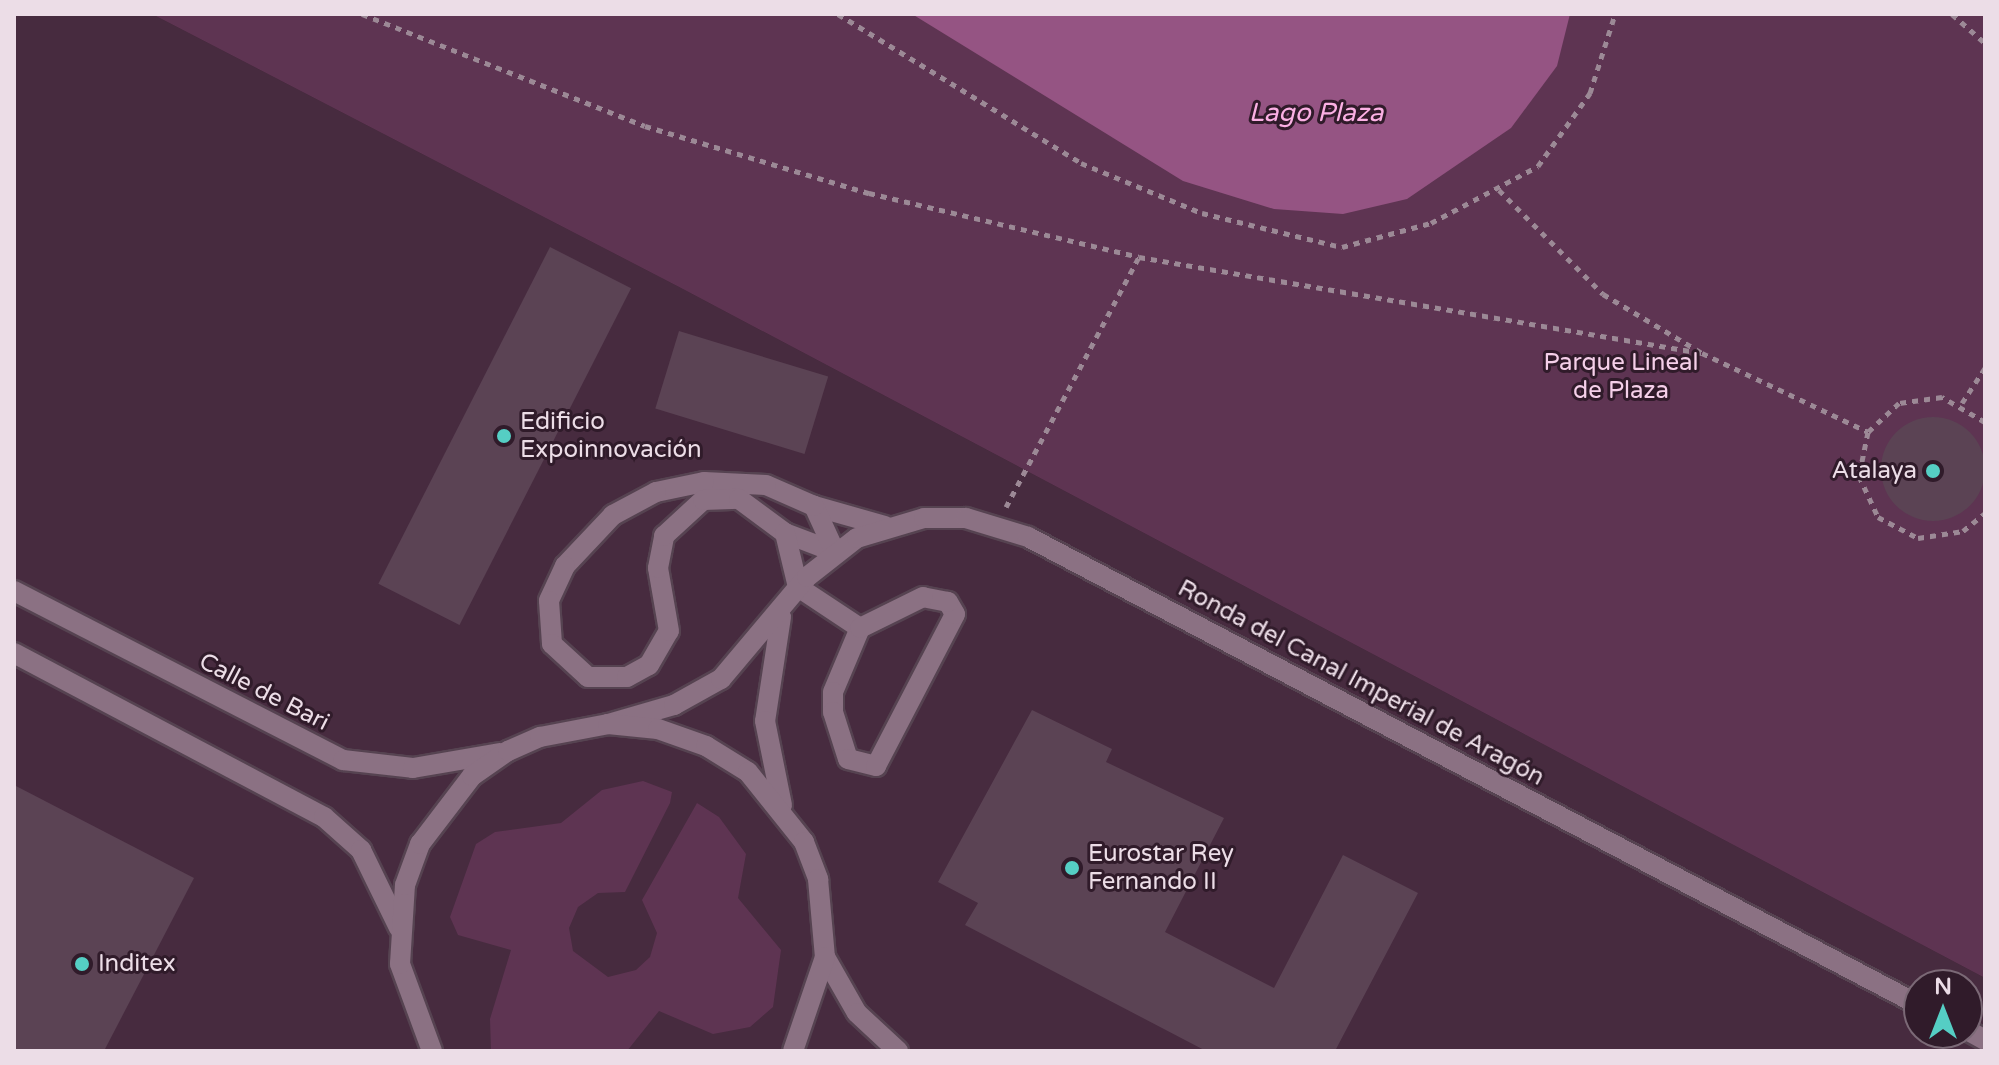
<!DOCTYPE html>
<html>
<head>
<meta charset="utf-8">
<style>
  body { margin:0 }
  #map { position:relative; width:1999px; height:1065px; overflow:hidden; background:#3b2534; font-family:"Varela Round",sans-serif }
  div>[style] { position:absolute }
  .built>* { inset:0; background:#472b3f }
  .green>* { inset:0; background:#5e3452 }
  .water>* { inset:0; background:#955483 }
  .building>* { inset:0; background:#5b4354; transform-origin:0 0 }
  .round { border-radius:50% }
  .path>* { height:5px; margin-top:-2.5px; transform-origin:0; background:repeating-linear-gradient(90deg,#9c8996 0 6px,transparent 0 12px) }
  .roads { filter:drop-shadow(2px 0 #564351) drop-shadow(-2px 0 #564351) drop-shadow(0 2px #564351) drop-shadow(0 -2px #564351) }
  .minor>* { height:20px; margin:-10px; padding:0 10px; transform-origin:10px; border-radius:10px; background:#8b7183 }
  .dots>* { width:22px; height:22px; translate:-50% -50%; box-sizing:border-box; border:4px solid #301b2a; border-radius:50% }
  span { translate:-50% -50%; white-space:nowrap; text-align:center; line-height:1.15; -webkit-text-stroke:6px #301b2a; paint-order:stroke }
  .park-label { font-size:24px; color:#f5cfe9 }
  .poi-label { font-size:24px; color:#ecdde7 }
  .left { translate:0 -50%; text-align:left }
  .right { translate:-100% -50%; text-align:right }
  .street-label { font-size:24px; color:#ecdde7 }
  .water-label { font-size:26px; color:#fbb0e4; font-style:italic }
  .frame { position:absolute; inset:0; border:16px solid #ecdde7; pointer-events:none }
  .north { position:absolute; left:1903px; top:969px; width:80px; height:80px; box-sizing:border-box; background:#301b2a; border:2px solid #7b6976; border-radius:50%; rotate:0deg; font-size:22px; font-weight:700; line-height:32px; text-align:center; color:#ecdde7 }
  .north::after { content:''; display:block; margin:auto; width:28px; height:36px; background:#55cec4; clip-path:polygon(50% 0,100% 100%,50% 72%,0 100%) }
</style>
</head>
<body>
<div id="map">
  <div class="built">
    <i style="clip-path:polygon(evenodd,14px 14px,152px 14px,681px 288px,1985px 978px,1985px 1051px,14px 1051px,14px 14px,1919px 985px,1967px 985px,1967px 1033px,1919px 1033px,1919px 985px)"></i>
  </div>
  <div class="green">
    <i style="clip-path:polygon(152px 14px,1985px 14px,1985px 978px,681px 288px)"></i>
    <i style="clip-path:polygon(643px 781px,672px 792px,670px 803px,625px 892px,598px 893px,578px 907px,569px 928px,573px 951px,608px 977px,636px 970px,650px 957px,657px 933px,642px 900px,697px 803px,719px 817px,746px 854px,738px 898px,781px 950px,773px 1007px,750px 1027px,713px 1034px,659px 1011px,627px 1051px,491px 1051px,490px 1019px,511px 950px,458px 935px,450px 917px,476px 844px,495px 832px,561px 823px,602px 790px)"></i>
  </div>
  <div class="water">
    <i style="clip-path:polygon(912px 14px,1570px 14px,1557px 66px,1511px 128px,1407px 199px,1343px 214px,1274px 209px,1183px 181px)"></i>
  </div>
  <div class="building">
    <i style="left:550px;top:247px;width:91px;height:378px;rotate:27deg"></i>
    <i style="left:679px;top:331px;width:156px;height:81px;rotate:17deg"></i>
    <i class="round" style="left:1881px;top:417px;width:104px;height:104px"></i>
    <i style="clip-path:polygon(1032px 710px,1112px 749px,1106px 762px,1224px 818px,1165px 932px,1274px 988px,1343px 855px,1418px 893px,1335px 1051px,1206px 1051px,965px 925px,978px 903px,938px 882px)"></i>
    <i style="clip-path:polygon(14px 785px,194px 878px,104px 1051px,14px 1051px)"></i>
  </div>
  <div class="path">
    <i style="left:362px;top:14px;width:304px;rotate:21.6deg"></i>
    <i style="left:645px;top:126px;width:234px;rotate:16.7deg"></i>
    <i style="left:869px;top:193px;width:277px;rotate:13.3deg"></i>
    <i style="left:1139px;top:257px;width:571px;rotate:9.68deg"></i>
    <i style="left:838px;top:14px;width:285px;rotate:31.5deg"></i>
    <i style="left:1081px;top:163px;width:131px;rotate:22.5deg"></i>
    <i style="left:1202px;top:213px;width:144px;rotate:13.7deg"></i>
    <i style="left:1342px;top:247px;width:92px;rotate:-15.1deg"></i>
    <i style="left:1431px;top:223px;width:121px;rotate:-28deg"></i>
    <i style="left:1538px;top:166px;width:90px;rotate:-54.5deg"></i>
    <i style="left:1590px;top:93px;width:83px;rotate:-72.4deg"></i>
    <i style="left:1952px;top:14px;width:44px;rotate:41.3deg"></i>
    <i style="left:1499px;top:190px;width:147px;rotate:45deg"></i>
    <i style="left:1603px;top:294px;width:115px;rotate:30.8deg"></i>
    <i style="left:1702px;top:353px;width:184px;rotate:25.4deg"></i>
    <i style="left:1962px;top:403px;width:42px;rotate:-56.7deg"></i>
    <i style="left:1985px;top:422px;width:50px;rotate:-149.8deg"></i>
    <i style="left:1942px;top:397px;width:43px;rotate:172.1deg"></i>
    <i style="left:1899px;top:403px;width:42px;rotate:136.9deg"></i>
    <i style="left:1868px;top:432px;width:45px;rotate:101.6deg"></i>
    <i style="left:1859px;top:476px;width:45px;rotate:65.1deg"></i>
    <i style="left:1878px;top:517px;width:45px;rotate:27.7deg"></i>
    <i style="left:1918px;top:538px;width:46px;rotate:-8.8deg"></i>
    <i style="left:1963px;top:531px;width:28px;rotate:-39deg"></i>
    <i style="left:1006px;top:507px;width:283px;rotate:-62deg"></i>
  </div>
  <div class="roads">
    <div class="minor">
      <i style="left:814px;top:506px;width:74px;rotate:15.7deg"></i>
      <i style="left:785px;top:533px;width:53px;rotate:20.8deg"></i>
      <i style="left:835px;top:552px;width:51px;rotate:-114.5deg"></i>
      <i style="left:814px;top:506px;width:52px;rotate:-156.4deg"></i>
      <i style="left:766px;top:485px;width:62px;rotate:-177.2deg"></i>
      <i style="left:704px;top:482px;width:49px;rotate:168.2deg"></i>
      <i style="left:656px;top:492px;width:49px;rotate:151.9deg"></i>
      <i style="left:613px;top:515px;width:70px;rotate:133.3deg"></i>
      <i style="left:565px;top:566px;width:38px;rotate:115deg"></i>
      <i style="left:549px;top:601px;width:43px;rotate:86deg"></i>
      <i style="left:552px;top:644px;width:49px;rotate:42.5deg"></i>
      <i style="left:588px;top:677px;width:39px"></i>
      <i style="left:627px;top:677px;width:25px;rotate:-29deg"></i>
      <i style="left:649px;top:665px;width:39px;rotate:-60deg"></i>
      <i style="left:669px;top:631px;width:64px;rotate:-99.9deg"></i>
      <i style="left:658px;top:568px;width:33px;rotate:-79deg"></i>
      <i style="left:664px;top:536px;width:53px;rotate:-42.7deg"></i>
      <i style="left:703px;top:500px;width:36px;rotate:-2deg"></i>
      <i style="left:739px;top:499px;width:57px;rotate:36.5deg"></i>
      <i style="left:785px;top:533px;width:56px;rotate:76.5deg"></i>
      <i style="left:798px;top:587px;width:74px;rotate:33.5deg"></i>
      <i style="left:860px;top:628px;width:69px;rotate:112.9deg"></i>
      <i style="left:833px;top:692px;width:20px;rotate:90deg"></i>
      <i style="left:833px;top:712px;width:49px;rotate:72.3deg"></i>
      <i style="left:848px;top:759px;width:29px;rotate:14deg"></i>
      <i style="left:876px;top:766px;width:171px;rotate:-62.5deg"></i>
      <i style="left:955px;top:614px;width:14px;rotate:-120deg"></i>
      <i style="left:948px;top:602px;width:25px;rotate:-169deg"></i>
      <i style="left:923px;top:597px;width:70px;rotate:153.8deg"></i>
      <i style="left:14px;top:591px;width:370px;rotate:27.2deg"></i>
      <i style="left:343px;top:760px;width:70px;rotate:6.5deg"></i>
      <i style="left:413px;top:768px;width:88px;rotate:-9.8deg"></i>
      <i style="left:781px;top:617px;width:105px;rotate:98.7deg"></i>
      <i style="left:765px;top:721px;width:86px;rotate:78.6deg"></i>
      <i style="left:14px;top:653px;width:351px;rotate:27.9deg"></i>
      <i style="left:324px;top:817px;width:50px;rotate:41.7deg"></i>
      <i style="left:361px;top:850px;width:87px;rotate:64deg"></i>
      <i style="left:608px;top:724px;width:69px;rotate:-16.1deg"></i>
      <i style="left:674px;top:705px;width:54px;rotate:-29deg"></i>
      <i style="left:721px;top:679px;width:133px;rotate:-49.9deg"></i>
      <i style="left:807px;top:577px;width:63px;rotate:-38deg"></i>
      <i style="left:857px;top:538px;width:70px;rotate:-16.6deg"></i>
      <i style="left:924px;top:518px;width:42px"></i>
      <i style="left:966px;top:518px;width:65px;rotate:17deg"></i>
      <i style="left:1028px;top:537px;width:1006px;rotate:27.71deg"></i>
      <i style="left:825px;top:957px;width:64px;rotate:60.3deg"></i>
      <i style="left:857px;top:1013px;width:56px;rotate:42.8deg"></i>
      <i style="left:1967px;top:1030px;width:21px;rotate:29deg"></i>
      <i style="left:432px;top:1051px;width:93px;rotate:-110.2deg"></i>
      <i style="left:400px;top:964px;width:79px;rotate:-86.4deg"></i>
      <i style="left:405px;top:885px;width:44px;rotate:-69.9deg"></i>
      <i style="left:420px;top:844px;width:86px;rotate:-52.6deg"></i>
      <i style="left:472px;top:776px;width:44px;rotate:-34.8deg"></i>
      <i style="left:508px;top:751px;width:35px;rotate:-24deg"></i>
      <i style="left:540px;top:737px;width:69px;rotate:-10.8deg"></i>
      <i style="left:608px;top:724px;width:50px;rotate:5.7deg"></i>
      <i style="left:658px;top:729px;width:51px;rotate:19.5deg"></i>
      <i style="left:706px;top:746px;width:49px;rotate:31.8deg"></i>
      <i style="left:748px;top:772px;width:90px;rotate:51.3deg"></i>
      <i style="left:804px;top:842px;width:40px;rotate:69deg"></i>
      <i style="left:818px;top:879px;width:78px;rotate:84.9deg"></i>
      <i style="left:825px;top:957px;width:99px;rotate:108.8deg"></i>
    </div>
  </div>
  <div class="dots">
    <i style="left:504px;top:436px;background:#55cec4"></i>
    <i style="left:1933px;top:471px;background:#55cec4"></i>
    <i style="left:1072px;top:868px;background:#55cec4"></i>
    <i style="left:82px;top:964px;background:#55cec4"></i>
  </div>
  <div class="park-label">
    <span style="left:1621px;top:377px">Parque Lineal<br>de Plaza</span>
  </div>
  <div class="poi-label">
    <span class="left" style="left:520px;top:436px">Edificio<br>Expoinnovación</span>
    <span class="right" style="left:1917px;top:471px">Atalaya</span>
    <span class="left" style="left:1088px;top:868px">Eurostar Rey<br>Fernando II</span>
    <span class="left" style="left:98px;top:964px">Inditex</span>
  </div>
  <div class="street-label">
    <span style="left:1361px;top:683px;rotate:28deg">Ronda del Canal Imperial de Aragón</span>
    <span style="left:264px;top:692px;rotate:27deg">Calle de Bari</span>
  </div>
  <div class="water-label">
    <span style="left:1316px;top:113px">Lago Plaza</span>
  </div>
  <div class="frame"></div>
  <div class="north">N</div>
</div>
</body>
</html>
